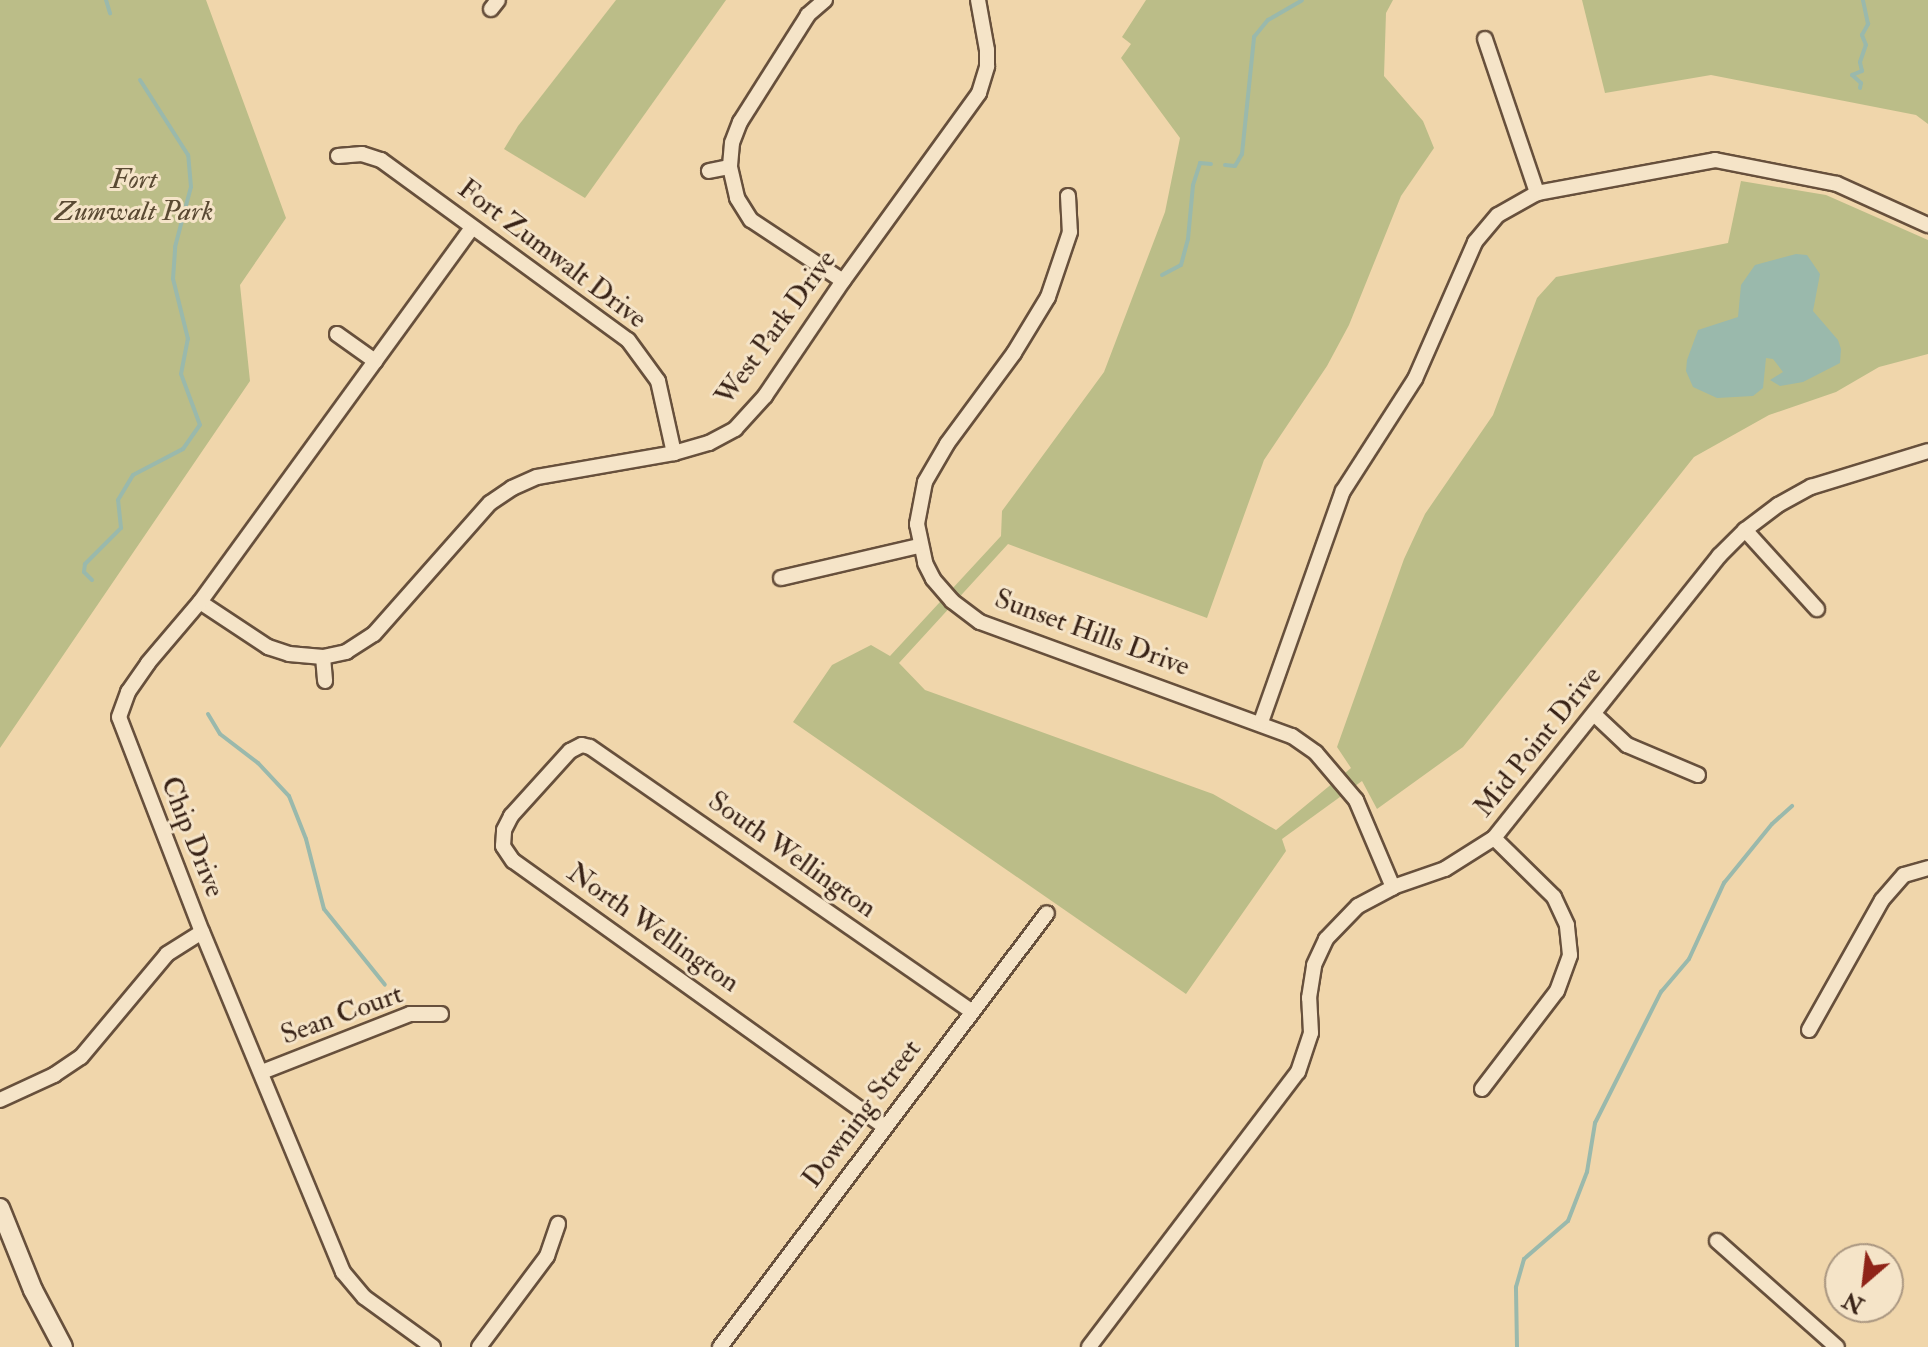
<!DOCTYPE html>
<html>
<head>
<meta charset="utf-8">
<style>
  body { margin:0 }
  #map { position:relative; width:1928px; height:1347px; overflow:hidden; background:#f0d6ab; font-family:"IM FELL Double Pica",serif }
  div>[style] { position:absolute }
  .green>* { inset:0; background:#bbbd88 }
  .water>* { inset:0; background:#9ab9ac }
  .stream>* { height:4px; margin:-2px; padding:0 2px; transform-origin:2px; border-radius:2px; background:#9ab9ac }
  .roads { filter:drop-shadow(2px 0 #67503c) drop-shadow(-2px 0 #67503c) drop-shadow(0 2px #67503c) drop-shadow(0 -2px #67503c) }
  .minor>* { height:14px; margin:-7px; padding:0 7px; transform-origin:7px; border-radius:7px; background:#f5e4c8 }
  .tertiary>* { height:18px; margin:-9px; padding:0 9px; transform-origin:9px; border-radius:9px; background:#f5e4c8 }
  span { translate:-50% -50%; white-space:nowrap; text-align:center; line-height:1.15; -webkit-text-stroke:6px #f5e4c8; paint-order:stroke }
  .park-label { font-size:28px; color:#5a4a33; font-style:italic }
  .street-label { font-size:28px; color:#392317 }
  .north { position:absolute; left:1824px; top:1243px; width:80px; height:80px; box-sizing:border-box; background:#f5e4c8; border:2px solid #aa9781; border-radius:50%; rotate:208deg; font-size:22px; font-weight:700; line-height:32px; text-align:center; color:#392317 }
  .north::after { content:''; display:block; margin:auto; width:28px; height:36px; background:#8f2418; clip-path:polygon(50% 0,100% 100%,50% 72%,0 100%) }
</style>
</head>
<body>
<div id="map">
  <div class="green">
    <i style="clip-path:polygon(0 0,206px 0,286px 218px,240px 285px,250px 381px,0 748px)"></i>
    <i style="clip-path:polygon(616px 0,726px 0,585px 198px,504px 149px,518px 126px)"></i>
    <i style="clip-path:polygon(1146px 0,1393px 0,1386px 13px,1384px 76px,1423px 121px,1434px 148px,1401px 196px,1349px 325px,1327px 366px,1264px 460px,1207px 618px,1008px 544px,899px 663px,925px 690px,1213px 794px,1276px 830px,1351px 768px,1337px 747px,1404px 559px,1425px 514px,1493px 415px,1537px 298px,1556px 277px,1728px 243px,1741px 181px,1826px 195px,1928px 240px,1928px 354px,1879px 367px,1836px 392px,1769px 415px,1694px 457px,1463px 747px,1377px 809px,1362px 781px,1282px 839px,1286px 851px,1186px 994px,793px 722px,832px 665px,871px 645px,890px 656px,1001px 536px,1002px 511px,1104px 372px,1165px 212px,1180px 138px,1121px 58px,1131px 44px,1122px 37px)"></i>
    <i style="clip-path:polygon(1582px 0,1928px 0,1928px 124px,1916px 115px,1711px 75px,1605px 93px)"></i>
  </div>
  <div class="water">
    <i style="clip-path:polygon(1796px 254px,1807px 255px,1820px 274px,1813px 311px,1838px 340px,1841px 349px,1840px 363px,1803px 382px,1780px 386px,1770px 380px,1783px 372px,1773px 359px,1766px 358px,1763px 388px,1753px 396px,1717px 398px,1693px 387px,1686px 371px,1687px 360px,1698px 330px,1738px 317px,1741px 285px,1755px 265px)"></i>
  </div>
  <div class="stream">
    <i style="left:106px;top:0;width:14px;rotate:73deg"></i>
    <i style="left:1860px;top:88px;width:5px;rotate:-79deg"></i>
    <i style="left:1861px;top:83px;width:12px;rotate:-138deg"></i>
    <i style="left:1852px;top:75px;width:11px;rotate:-22deg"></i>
    <i style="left:1862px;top:71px;width:9px;rotate:-103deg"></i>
    <i style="left:1860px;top:62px;width:18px;rotate:-71deg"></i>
    <i style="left:1866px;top:45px;width:11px;rotate:-112deg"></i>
    <i style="left:1862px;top:35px;width:13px;rotate:-61deg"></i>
    <i style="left:1868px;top:24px;width:25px;rotate:-102deg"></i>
    <i style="left:1225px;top:165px;width:10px;rotate:6deg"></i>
    <i style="left:1235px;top:166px;width:14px;rotate:-60deg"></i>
    <i style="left:1242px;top:154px;width:118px;rotate:-84.1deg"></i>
    <i style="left:1254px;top:37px;width:22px;rotate:-51deg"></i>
    <i style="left:1268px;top:20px;width:39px;rotate:-30deg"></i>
    <i style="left:1162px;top:275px;width:21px;rotate:-28deg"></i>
    <i style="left:1181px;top:265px;width:27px;rotate:-75deg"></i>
    <i style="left:1188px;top:239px;width:54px;rotate:-84.7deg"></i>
    <i style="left:1193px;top:185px;width:23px;rotate:-72deg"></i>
    <i style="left:1200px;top:163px;width:11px;rotate:5deg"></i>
    <i style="left:92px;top:580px;width:11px;rotate:-135deg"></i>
    <i style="left:84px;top:572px;width:8px;rotate:-83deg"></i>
    <i style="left:85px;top:564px;width:51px;rotate:-45deg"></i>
    <i style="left:121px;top:528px;width:28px;rotate:-96deg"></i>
    <i style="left:118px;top:500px;width:29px;rotate:-59deg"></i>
    <i style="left:133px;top:475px;width:56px;rotate:-27.5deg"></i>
    <i style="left:183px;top:449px;width:29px;rotate:-55deg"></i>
    <i style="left:200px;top:425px;width:54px;rotate:-110.4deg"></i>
    <i style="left:181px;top:374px;width:36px;rotate:-79deg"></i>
    <i style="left:188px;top:339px;width:62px;rotate:-104deg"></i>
    <i style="left:173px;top:279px;width:32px;rotate:-86deg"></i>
    <i style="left:175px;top:247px;width:62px;rotate:-75.1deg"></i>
    <i style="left:191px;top:187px;width:32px;rotate:-95deg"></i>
    <i style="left:188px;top:155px;width:89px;rotate:-122.6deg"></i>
    <i style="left:208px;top:714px;width:23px;rotate:59deg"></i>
    <i style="left:220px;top:734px;width:48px;rotate:37.3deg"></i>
    <i style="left:258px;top:763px;width:45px;rotate:46.8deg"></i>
    <i style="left:289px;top:796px;width:46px;rotate:68.4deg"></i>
    <i style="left:306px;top:839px;width:72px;rotate:75.6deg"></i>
    <i style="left:324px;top:909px;width:97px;rotate:51.2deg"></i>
    <i style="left:1517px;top:1347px;width:60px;rotate:-91deg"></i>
    <i style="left:1516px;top:1287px;width:29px;rotate:-74deg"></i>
    <i style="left:1524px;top:1259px;width:58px;rotate:-40.8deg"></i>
    <i style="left:1568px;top:1221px;width:53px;rotate:-68.8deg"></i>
    <i style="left:1587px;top:1172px;width:50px;rotate:-80.7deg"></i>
    <i style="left:1595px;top:1123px;width:147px;rotate:-63.3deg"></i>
    <i style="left:1661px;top:992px;width:43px;rotate:-49.7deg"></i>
    <i style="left:1689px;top:959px;width:84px;rotate:-65.3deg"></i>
    <i style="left:1724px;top:883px;width:76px;rotate:-50.9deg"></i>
    <i style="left:1772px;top:824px;width:27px;rotate:-42deg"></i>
  </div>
  <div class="roads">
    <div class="minor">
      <i style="left:825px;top:0;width:23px;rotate:139deg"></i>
      <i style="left:808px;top:15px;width:127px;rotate:122.4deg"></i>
      <i style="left:740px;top:122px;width:22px;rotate:111deg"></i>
      <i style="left:732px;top:143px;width:24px;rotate:95deg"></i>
      <i style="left:730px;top:167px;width:32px;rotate:77deg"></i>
      <i style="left:737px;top:198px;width:26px;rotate:58deg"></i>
      <i style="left:751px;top:220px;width:110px;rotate:33.5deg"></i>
      <i style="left:491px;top:9px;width:11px;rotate:-52deg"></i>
      <i style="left:1485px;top:39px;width:163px;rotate:71.3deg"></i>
      <i style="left:338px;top:156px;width:24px;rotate:-5deg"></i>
      <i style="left:362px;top:154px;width:20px;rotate:18deg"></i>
      <i style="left:381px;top:160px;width:306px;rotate:36.1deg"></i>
      <i style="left:628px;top:340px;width:51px;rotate:53.8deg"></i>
      <i style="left:658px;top:381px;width:74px;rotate:77.5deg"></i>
      <i style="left:709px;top:171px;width:21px;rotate:-11deg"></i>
      <i style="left:1068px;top:196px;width:36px;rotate:87deg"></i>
      <i style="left:1070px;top:232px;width:69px;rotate:108.7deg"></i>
      <i style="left:1048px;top:297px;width:66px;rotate:121.3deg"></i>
      <i style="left:1014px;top:353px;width:113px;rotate:126.4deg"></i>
      <i style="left:947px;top:444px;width:44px;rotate:120.1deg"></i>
      <i style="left:925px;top:482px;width:43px;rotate:100.8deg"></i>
      <i style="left:917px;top:524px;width:40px;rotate:78deg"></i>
      <i style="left:925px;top:563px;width:18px;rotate:63deg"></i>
      <i style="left:933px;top:579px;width:29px;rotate:49deg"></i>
      <i style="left:952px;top:601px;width:35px;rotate:37deg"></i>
      <i style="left:980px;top:622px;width:332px;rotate:20.1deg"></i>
      <i style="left:1292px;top:736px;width:29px;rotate:35deg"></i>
      <i style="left:1316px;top:753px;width:62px;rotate:49.6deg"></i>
      <i style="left:1356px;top:800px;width:95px;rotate:67deg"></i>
      <i style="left:337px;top:334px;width:47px;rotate:35.4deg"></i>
      <i style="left:1745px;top:530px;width:107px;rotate:47.7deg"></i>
      <i style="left:781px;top:578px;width:142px;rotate:-13.1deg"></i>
      <i style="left:200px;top:602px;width:82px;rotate:33.5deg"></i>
      <i style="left:268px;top:647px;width:22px;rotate:18deg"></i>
      <i style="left:289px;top:654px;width:34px;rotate:5deg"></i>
      <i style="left:323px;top:657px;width:24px;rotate:-12deg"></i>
      <i style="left:346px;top:652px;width:33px;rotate:-33deg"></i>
      <i style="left:374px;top:634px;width:175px;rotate:-48.5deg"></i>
      <i style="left:490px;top:503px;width:27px;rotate:-34deg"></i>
      <i style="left:512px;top:488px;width:27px;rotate:-24deg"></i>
      <i style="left:537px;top:477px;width:139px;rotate:-9.9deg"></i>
      <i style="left:674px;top:453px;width:36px;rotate:-16deg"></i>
      <i style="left:709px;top:443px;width:30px;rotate:-28deg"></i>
      <i style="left:735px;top:429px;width:45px;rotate:-47.7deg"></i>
      <i style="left:765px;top:396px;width:139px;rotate:-55.9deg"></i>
      <i style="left:843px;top:281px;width:232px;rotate:-54.1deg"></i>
      <i style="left:979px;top:93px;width:28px;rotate:-73deg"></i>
      <i style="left:987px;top:66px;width:16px;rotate:-90deg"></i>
      <i style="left:987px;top:50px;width:51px;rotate:-100.2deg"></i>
      <i style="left:323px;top:657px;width:24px;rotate:85deg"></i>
      <i style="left:1595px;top:715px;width:44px;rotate:43.2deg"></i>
      <i style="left:1627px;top:745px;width:77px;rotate:22.9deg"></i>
      <i style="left:1261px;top:722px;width:245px;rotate:-70.5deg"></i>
      <i style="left:1343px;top:491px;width:133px;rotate:-57.3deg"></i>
      <i style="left:1415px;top:379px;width:150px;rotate:-66.3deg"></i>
      <i style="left:1475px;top:242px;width:35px;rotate:-50deg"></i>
      <i style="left:1498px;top:215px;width:45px;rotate:-29.4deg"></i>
      <i style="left:1537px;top:193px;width:181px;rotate:-10.5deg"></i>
      <i style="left:1715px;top:160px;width:124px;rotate:11.1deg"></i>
      <i style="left:1837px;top:184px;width:100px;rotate:24.3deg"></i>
      <i style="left:1809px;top:1030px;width:149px;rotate:-60.7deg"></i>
      <i style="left:1882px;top:900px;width:33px;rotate:-49deg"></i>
      <i style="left:1904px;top:875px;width:25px;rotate:-16deg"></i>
      <i style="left:262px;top:1072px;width:159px;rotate:-21.4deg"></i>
      <i style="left:410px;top:1014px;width:31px"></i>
      <i style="left:1482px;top:1089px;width:123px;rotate:-52.6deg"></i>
      <i style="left:1557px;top:991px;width:38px;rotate:-70deg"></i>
      <i style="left:1570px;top:955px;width:30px;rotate:-96deg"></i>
      <i style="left:1567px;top:925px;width:31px;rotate:-115deg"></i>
      <i style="left:1554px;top:897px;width:84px;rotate:-135.5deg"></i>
      <i style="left:0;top:1100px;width:60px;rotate:-24.8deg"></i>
      <i style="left:54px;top:1075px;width:32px;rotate:-34deg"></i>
      <i style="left:81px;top:1057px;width:134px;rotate:-50.1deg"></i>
      <i style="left:167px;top:954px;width:41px;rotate:-32.2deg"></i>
      <i style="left:885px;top:1127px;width:457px;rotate:-144.4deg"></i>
      <i style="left:513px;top:861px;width:18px;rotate:-124deg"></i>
      <i style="left:503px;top:846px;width:16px;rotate:-86deg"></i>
      <i style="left:504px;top:830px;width:16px;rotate:-63deg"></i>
      <i style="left:511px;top:816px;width:88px;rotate:-47.8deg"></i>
      <i style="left:570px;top:751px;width:13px;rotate:-27deg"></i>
      <i style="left:582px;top:745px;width:8px;rotate:14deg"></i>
      <i style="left:590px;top:747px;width:464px;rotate:34.7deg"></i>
      <i style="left:1717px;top:1241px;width:160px;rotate:41.5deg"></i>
      <i style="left:433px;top:1347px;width:85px;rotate:-144.1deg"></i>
      <i style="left:364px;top:1297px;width:33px;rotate:-130deg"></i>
      <i style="left:343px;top:1272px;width:368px;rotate:-112.5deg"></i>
      <i style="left:202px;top:932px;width:230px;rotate:-111.1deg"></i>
      <i style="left:119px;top:717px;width:27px;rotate:-70deg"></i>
      <i style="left:128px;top:692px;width:35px;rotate:-55deg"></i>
      <i style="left:148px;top:663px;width:80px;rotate:-49.6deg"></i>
      <i style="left:200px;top:602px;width:463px;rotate:-54deg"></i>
      <i style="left:479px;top:1347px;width:114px;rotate:-53.2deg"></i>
      <i style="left:547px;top:1256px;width:34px;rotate:-71deg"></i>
      <i style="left:720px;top:1347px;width:543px;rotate:-53deg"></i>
      <i style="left:1089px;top:1347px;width:345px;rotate:-52.8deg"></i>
      <i style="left:1298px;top:1072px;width:41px;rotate:-71.6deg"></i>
      <i style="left:1311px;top:1033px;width:35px;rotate:-93deg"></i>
      <i style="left:1309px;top:998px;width:33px;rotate:-81deg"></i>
      <i style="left:1314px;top:965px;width:29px;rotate:-65deg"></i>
      <i style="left:1326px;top:939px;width:46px;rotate:-45.9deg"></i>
      <i style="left:1358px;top:906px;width:40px;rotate:-28deg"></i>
      <i style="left:1393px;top:887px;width:55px;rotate:-19.1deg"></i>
      <i style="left:1445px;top:869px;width:58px;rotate:-32.3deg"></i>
      <i style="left:1494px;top:838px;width:361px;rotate:-51.4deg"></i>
      <i style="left:1719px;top:556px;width:37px;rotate:-45deg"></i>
      <i style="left:1745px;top:530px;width:41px;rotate:-37.1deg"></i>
      <i style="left:1778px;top:505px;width:38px;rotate:-29deg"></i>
      <i style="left:1811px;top:487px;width:122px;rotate:-17.1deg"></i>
    </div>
    <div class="tertiary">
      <i style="left:0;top:1208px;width:88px;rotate:68.1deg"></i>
      <i style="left:33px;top:1290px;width:64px;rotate:62.2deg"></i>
    </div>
  </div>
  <div class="park-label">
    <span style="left:134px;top:196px">Fort<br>Zumwalt Park</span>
  </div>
  <div class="street-label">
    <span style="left:552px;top:254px;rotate:37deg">Fort Zumwalt Drive</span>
    <span style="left:776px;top:328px;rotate:-54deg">West Park Drive</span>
    <span style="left:1092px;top:633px;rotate:20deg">Sunset Hills Drive</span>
    <span style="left:1538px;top:742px;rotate:-51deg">Mid Point Drive</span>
    <span style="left:192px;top:837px;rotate:68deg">Chip Drive</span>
    <span style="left:792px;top:855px;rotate:35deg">South Wellington</span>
    <span style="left:653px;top:928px;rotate:35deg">North Wellington</span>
    <span style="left:342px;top:1015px;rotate:-20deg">Sean Court</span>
    <span style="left:862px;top:1114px;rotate:-53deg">Downing Street</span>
  </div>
  <div class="north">N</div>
</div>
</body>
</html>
